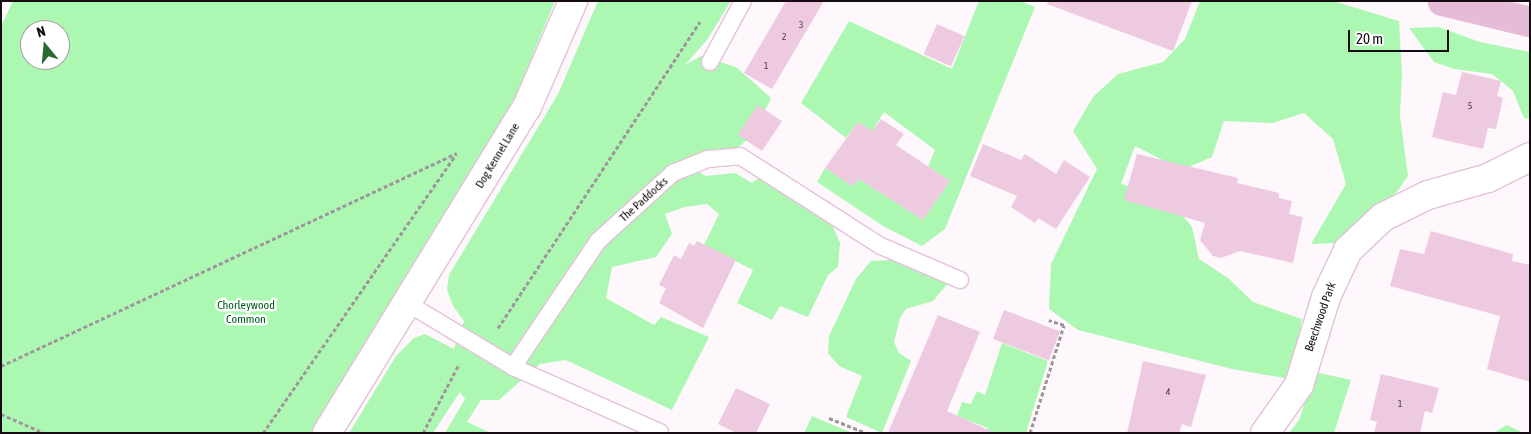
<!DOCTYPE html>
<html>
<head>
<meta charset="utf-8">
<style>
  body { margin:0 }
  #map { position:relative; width:1531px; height:434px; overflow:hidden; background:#fef7fc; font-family:"Asap Condensed",sans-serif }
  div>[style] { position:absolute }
  .green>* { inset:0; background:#acf8b3 }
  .building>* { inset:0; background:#eecae1; transform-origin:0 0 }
  .path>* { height:3px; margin-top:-1.5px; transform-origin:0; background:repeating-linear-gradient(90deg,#9f969c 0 4px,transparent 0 6.5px) }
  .roads { filter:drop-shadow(1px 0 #e4c1d8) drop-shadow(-1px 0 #e4c1d8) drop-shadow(0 1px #e4c1d8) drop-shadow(0 -1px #e4c1d8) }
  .service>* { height:16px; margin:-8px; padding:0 8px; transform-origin:8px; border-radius:8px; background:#fff }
  .minor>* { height:28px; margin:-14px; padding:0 14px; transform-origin:14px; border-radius:14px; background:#fff }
  .primary>* { height:28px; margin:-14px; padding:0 14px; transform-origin:14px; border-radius:14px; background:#e5bbd8 }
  span { translate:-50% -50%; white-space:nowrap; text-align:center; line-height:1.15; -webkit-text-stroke:5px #fff; paint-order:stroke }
  .number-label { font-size:10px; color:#4c3b46 }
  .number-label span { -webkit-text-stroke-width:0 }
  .street-label { font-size:12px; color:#160b12 }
  .park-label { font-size:12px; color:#005a1b }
  .frame { position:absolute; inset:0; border:2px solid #160b12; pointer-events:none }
  .north { position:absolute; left:20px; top:20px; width:50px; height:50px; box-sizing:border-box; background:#fff; border:1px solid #a29da0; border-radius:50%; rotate:343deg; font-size:14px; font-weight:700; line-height:20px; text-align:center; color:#160b12 }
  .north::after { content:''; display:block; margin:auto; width:18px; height:22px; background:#296a33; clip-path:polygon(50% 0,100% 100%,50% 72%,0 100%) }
  .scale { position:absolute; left:1348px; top:30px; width:101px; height:22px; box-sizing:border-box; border:2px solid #160b12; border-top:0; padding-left:6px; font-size:15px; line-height:18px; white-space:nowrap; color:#160b12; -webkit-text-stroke:4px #fff; paint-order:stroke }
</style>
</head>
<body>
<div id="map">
  <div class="green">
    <i style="clip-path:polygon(evenodd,13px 1px,555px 1px,508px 115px,313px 433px,1px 433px,1px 26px,13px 1px,30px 30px,60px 30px,60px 60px,30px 60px,30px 30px)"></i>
    <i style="clip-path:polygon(598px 1px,731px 1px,707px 40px,685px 65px,701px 56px,736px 67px,771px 98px,754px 134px,735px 150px,695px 160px,699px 172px,706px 176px,735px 173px,752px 183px,760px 177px,830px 220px,840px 243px,838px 267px,828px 275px,808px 317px,780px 306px,772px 320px,737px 303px,753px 270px,704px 245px,719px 214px,707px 204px,685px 207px,665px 214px,672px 234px,656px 257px,612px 267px,606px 298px,654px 325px,661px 317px,709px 337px,672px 410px,566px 360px,540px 364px,499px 400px,481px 400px,467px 422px,491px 433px,445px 433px,465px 399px,460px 392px,433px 433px,349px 433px,396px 356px,414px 338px,425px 334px,454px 349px,464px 321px,453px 306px,447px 289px,449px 275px,558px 94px)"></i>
    <i style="clip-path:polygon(979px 1px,1020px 1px,1035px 7px,945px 229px,922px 246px,883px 226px,817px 182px,825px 168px,852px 186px,859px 179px,923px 220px,950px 181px,928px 166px,935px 150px,884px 112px,872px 131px,858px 122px,846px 138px,801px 103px,849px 21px,952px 69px)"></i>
    <i style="clip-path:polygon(1200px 1px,1333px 1px,1399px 21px,1402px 73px,1400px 116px,1408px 176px,1393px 197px,1338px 243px,1311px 244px,1346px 184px,1333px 139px,1304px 113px,1273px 123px,1224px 121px,1212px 157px,1182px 170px,1135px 146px,1121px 184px,1168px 198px,1192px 227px,1199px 259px,1228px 278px,1253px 302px,1302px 319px,1290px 379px,1232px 369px,1078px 330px,1049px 309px,1051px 264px,1097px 169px,1073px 131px,1093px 97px,1118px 74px,1163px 62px,1185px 39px)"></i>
    <i style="clip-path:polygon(1439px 27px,1480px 42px,1530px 52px,1530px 119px,1524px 118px,1513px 91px,1492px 74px,1454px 69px,1434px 62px,1409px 28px)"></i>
    <i style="clip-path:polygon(891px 260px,950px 281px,933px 301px,906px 309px,900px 318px,894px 342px,899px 353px,911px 361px,882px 433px,846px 417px,862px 376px,839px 366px,828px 353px,829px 336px,856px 279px,871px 261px)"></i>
    <i style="clip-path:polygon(1002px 343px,1048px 361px,1026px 433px,983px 433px,988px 428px,957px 416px,962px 402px,971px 404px,977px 391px,985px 395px)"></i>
    <i style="clip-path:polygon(1315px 372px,1351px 380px,1334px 433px,1289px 433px,1299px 420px)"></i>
    <i style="clip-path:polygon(812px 416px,852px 433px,804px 433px)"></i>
    <i style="clip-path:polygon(1507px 425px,1524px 433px,1493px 433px)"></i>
  </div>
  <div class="building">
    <i style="clip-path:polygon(786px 1px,824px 1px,772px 89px,744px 73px)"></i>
    <i style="clip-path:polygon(1048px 1px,1192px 1px,1173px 51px,1047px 4px)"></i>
    <i style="left:937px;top:24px;width:30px;height:33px;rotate:24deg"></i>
    <i style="clip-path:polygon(1462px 72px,1501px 81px,1497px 96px,1503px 98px,1496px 129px,1488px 128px,1483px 149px,1432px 137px,1443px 92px,1456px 95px)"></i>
    <i style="left:758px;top:105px;width:29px;height:36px;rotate:34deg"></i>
    <i style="clip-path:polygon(881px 119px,904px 134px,896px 145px,950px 181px,923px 220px,859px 179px,852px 186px,825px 168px,858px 122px,872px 131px)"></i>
    <i style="clip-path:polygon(983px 144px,1021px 160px,1025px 154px,1056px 174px,1064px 160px,1090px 177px,1056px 229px,1038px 218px,1035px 223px,1011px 207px,1017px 196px,970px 176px)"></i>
    <i style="clip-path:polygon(1137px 154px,1238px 178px,1237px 183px,1279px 193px,1279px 198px,1292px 201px,1289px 214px,1303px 217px,1293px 263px,1240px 251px,1221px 258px,1213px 256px,1200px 240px,1205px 223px,1124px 200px)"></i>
    <i style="clip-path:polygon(1431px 231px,1513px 254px,1512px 261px,1530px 265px,1530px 382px,1487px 369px,1500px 316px,1390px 286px,1400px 249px,1424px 254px)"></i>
    <i style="clip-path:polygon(697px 241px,736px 260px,703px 328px,659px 303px,666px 288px,659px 285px,674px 255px,681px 259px,689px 243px,694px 246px)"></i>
    <i style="left:1004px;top:310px;width:60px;height:31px;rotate:21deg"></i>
    <i style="clip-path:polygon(938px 315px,980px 332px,947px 411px,995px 433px,888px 433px)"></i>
    <i style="clip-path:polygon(1143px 361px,1206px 375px,1191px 427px,1182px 424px,1179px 433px,1127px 433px)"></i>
    <i style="clip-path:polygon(1381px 374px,1439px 388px,1432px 413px,1425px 411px,1420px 433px,1374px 433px,1377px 422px,1370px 420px)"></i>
    <i style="clip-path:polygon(736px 388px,770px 404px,756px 433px,736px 433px,718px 424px)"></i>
  </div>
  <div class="path">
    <i style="left:498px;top:328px;width:367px;rotate:-56.6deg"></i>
    <i style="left:1px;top:366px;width:503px;rotate:-25.04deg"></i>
    <i style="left:1px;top:414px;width:47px;rotate:23.8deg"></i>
    <i style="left:829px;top:418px;width:40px;rotate:22deg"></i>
    <i style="left:263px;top:433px;width:339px;rotate:-55.3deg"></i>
    <i style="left:423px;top:433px;width:78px;rotate:-62.4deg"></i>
    <i style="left:1030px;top:433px;width:113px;rotate:-72.5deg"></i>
    <i style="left:1064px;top:325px;width:16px;rotate:-162deg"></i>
  </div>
  <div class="roads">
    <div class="service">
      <i style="left:710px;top:62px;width:69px;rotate:-61.6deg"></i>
      <i style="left:407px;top:303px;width:124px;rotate:31.1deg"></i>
      <i style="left:513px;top:367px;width:161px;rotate:23.9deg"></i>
      <i style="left:513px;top:367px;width:152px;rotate:-56deg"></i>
      <i style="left:598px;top:241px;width:101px;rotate:-42.2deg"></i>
      <i style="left:673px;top:173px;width:38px;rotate:-22deg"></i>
      <i style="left:708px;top:159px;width:32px;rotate:-5deg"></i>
      <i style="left:740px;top:156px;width:167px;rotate:32.6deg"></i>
      <i style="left:881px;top:246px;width:86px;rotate:23.3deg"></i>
    </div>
    <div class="minor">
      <i style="left:327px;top:433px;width:382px;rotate:-58.5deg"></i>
      <i style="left:527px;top:107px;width:116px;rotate:-66.5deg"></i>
      <i style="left:1265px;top:433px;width:59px;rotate:-54.7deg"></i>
      <i style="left:1299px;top:385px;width:92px;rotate:-72.9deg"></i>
      <i style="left:1326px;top:297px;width:52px;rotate:-64.9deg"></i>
      <i style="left:1348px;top:250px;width:48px;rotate:-43.3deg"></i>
      <i style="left:1383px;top:217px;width:50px;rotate:-26.1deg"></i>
      <i style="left:1428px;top:195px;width:62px;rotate:-15.8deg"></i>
      <i style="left:1488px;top:178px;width:47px;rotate:-26.6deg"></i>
    </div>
    <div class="primary">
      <i style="left:1443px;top:1px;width:89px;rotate:13.6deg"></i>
    </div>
  </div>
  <div class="number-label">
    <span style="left:801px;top:25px">3</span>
    <span style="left:784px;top:37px">2</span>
    <span style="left:766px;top:66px">1</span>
    <span style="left:1470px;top:106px">5</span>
    <span style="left:1168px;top:392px">4</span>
    <span style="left:1400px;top:404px">1</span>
  </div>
  <div class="street-label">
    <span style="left:498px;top:156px;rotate:-59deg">Dog Kennel Lane</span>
    <span style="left:644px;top:200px;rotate:-42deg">The Paddocks</span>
    <span style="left:1321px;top:317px;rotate:-71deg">Beechwood Park</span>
  </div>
  <div class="park-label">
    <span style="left:246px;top:313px">Chorleywood<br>Common</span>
  </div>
  <div class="frame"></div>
  <div class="north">N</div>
  <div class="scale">20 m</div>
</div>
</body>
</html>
